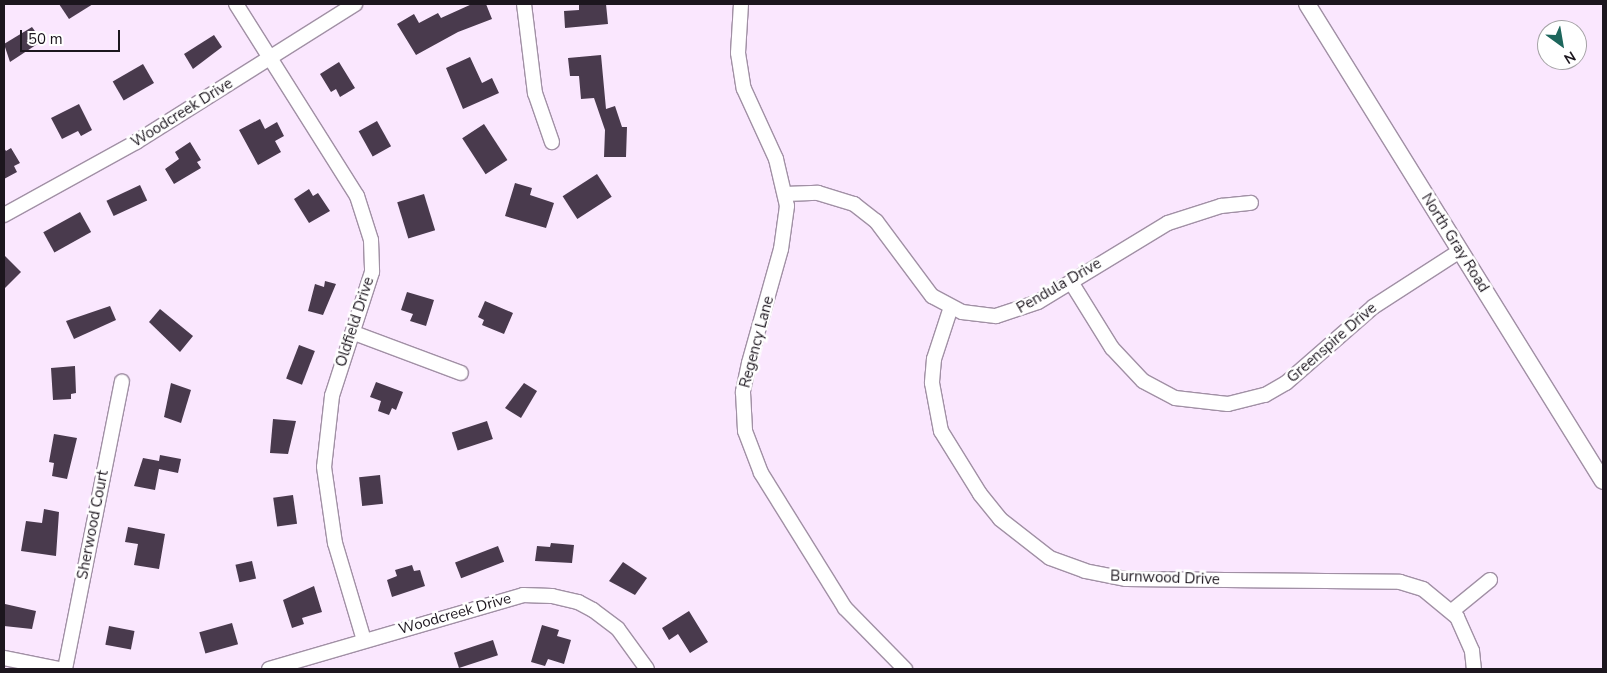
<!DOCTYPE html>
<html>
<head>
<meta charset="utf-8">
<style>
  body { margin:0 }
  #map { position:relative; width:1607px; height:673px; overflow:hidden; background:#fae7fe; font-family:"Nunito Sans",sans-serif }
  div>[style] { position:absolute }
  .building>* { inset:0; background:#493a4d; transform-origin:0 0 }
  .roads { filter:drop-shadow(1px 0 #a190a5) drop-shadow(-1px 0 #a190a5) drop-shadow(0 1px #a190a5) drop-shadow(0 -1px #a190a5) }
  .minor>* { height:14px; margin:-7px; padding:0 7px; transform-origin:7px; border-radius:7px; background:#fff }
  .tertiary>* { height:16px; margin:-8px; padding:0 8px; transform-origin:8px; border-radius:8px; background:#fff }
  span { translate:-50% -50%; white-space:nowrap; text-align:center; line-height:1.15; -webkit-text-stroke:5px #fff; paint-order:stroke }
  .street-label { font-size:15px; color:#1c161e }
  .frame { position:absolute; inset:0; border:5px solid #1c161e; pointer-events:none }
  .north { position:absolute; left:1537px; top:20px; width:50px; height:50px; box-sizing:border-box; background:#fff; border:1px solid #a4a2a5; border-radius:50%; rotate:148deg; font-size:14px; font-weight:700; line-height:20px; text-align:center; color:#1c161e }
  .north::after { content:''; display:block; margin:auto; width:18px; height:22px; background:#1d665c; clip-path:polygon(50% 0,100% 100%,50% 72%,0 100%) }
  .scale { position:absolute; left:20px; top:30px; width:100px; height:22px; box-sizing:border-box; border:2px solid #1c161e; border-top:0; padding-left:6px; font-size:15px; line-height:18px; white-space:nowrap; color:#1c161e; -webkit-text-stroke:4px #fff; paint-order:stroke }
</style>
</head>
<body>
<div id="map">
  <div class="building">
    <i style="clip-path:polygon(59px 4px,93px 4px,69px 19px)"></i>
    <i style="clip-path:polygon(472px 4px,486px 4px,492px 19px,458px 32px,416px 55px,397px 24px,414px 14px,419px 23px,438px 13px,441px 18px)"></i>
    <i style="clip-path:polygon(579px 4px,606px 4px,608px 24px,565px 28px,564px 11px,579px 10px)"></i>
    <i style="clip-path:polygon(32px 27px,42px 41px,10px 62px,4px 44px)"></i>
    <i style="clip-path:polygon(214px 35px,222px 47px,193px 69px,184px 54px)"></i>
    <i style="clip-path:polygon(601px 55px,606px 109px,615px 106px,622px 127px,627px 127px,626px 157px,604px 157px,605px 130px,594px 98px,581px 99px,579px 76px,570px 76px,568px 58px)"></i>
    <i style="clip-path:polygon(470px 57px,482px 83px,492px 78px,499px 93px,463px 109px,446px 68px)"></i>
    <i style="clip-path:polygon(339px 62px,355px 88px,340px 97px,336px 89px,331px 92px,320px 74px)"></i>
    <i style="left:143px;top:64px;width:22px;height:35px;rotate:60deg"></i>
    <i style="clip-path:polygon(79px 104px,92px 130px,81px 136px,78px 131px,62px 139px,51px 118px)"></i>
    <i style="clip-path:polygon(260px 119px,265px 129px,277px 122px,284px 136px,275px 141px,281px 152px,258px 165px,239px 130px)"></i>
    <i style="left:377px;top:121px;width:29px;height:21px;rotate:61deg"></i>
    <i style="left:484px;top:124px;width:43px;height:26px;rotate:57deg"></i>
    <i style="clip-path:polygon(190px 142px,201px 160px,197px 162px,201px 168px,174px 184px,165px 169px,179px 159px,175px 152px)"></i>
    <i style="clip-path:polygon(4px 148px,6px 151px,11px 148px,20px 163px,14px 166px,17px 172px,4px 179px)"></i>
    <i style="left:597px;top:174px;width:27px;height:41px;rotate:57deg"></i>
    <i style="clip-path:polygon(515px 183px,532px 188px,530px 195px,554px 203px,546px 228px,505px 216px)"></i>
    <i style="left:140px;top:185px;width:17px;height:37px;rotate:65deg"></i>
    <i style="clip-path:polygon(309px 189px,313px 196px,318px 193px,330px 211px,309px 223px,294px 199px)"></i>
    <i style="left:424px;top:194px;width:38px;height:28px;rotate:73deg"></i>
    <i style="left:80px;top:212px;width:23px;height:42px;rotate:61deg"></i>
    <i style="clip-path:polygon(4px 255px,21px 272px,4px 289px)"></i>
    <i style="clip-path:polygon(325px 281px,336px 284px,323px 315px,308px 311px,315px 284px,324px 287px)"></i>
    <i style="clip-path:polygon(407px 292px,434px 300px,426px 326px,410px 321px,413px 314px,401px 310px)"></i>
    <i style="clip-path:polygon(485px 301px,513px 313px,504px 334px,482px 325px,484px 320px,478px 317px)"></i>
    <i style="clip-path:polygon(110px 306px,116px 320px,74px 339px,66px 321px)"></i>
    <i style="clip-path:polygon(160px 309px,193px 336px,180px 352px,149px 322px)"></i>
    <i style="left:299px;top:345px;width:17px;height:36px;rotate:21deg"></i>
    <i style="clip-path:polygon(75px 366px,76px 393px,71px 394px,71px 399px,53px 400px,51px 368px)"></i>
    <i style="clip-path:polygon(376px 382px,403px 392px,396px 410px,392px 408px,389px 415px,378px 411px,381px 401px,370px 397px)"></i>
    <i style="clip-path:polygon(171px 383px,191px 390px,181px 423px,164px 417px)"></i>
    <i style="clip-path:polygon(524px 383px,537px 391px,521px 418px,505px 408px)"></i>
    <i style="clip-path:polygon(273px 419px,296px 421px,288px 454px,270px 453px)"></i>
    <i style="left:487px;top:421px;width:19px;height:37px;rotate:72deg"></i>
    <i style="clip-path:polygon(54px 434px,77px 438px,67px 479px,52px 476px,54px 463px,49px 462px)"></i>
    <i style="clip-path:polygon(160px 455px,181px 459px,178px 473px,159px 469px,155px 490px,134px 486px,143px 458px,159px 461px)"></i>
    <i style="left:380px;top:475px;width:29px;height:21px;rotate:84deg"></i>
    <i style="left:293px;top:495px;width:29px;height:20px;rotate:82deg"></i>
    <i style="clip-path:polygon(44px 509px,59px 512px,56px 556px,21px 551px,26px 521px,42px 523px)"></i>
    <i style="clip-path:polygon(128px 527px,165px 534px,159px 569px,134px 565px,138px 544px,125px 542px)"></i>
    <i style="clip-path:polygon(551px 543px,574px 545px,572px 563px,535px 561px,537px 546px,550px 547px)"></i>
    <i style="left:498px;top:546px;width:17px;height:46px;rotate:69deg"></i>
    <i style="left:252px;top:561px;width:18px;height:17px;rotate:77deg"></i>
    <i style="clip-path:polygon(623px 562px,647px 578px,635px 595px,609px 581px)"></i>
    <i style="clip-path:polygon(412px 565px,414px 571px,420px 570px,425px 586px,392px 597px,387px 580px,397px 576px,395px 570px)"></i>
    <i style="clip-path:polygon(314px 586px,322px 612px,302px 618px,304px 624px,292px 628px,283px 600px)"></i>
    <i style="clip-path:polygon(5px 604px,36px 611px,32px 629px,4px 626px)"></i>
    <i style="clip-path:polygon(689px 611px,708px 642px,690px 653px,678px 634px,669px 640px,662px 628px)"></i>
    <i style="left:232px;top:623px;width:22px;height:34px;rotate:74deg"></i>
    <i style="clip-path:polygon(542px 625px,559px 630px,557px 636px,571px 640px,564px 664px,548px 659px,545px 666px,531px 662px)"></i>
    <i style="left:109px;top:626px;width:26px;height:19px;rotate:11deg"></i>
    <i style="left:493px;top:640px;width:16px;height:41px;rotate:72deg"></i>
  </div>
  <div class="roads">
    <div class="minor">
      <i style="left:236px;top:4px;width:227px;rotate:57.8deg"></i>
      <i style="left:357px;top:196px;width:46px;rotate:72.3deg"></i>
      <i style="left:371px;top:240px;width:32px;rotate:88deg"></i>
      <i style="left:372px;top:272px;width:130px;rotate:107.9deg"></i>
      <i style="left:332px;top:396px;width:71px;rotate:96.4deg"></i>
      <i style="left:324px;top:467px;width:77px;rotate:81.8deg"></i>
      <i style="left:335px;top:543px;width:101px;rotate:73.4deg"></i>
      <i style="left:524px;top:4px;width:90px;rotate:83deg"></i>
      <i style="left:535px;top:93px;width:52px;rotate:70.9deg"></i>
      <i style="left:741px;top:4px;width:49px;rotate:93.5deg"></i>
      <i style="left:738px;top:53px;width:36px;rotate:81deg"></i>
      <i style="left:744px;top:89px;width:77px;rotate:65.4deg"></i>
      <i style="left:776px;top:159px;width:48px;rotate:76.8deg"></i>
      <i style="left:787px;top:206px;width:43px;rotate:97.9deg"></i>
      <i style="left:781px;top:249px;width:118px;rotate:105.7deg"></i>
      <i style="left:749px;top:363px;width:30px;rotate:102deg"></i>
      <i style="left:743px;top:392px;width:39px;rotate:87deg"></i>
      <i style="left:745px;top:431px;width:45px;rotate:69.1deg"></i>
      <i style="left:761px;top:473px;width:159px;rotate:58.1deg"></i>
      <i style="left:845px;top:608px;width:86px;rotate:45.5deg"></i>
      <i style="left:785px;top:194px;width:33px;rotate:-2deg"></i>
      <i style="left:818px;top:193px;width:38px;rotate:17deg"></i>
      <i style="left:854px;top:204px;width:28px;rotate:38deg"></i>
      <i style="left:876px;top:221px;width:94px;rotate:53.3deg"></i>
      <i style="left:932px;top:296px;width:34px;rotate:28deg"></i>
      <i style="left:962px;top:312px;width:34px;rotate:7deg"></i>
      <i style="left:996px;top:316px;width:44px;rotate:-18.4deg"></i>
      <i style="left:1038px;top:302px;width:152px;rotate:-31.3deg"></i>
      <i style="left:1168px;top:223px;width:56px;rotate:-17.8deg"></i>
      <i style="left:1221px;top:206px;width:30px;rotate:-6deg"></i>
      <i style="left:4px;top:215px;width:151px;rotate:-28.9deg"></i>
      <i style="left:136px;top:142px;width:259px;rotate:-32.2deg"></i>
      <i style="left:1071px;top:282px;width:78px;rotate:58.2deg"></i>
      <i style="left:1112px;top:348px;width:45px;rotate:46.8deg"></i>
      <i style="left:1143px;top:381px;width:36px;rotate:28deg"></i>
      <i style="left:1175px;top:398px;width:53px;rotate:6.5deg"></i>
      <i style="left:1228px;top:404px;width:38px;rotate:-14deg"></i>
      <i style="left:1265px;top:395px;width:24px;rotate:-30deg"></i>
      <i style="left:1286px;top:383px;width:116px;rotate:-41.1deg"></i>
      <i style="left:1373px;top:307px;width:103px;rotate:-32.8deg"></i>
      <i style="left:951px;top:307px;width:55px;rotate:108.1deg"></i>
      <i style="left:934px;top:359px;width:24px;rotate:95deg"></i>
      <i style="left:932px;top:383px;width:49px;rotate:79.4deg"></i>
      <i style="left:941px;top:431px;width:74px;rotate:58.2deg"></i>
      <i style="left:980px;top:494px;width:32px;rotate:51deg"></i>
      <i style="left:1000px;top:519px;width:63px;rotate:38deg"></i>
      <i style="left:1050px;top:558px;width:37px;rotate:20deg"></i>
      <i style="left:1085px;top:571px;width:42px;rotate:11deg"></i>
      <i style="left:1126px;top:579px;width:274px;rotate:0.6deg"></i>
      <i style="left:1400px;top:582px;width:24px;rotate:17deg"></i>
      <i style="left:1423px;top:589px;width:44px;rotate:39.5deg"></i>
      <i style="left:1457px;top:617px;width:37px;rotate:66deg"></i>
      <i style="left:1472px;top:651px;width:18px;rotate:84deg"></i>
      <i style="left:354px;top:333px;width:114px;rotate:20.5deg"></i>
      <i style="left:1452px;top:611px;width:49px;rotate:-39.2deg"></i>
      <i style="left:4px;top:658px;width:56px;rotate:11.3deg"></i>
      <i style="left:65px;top:669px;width:293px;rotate:-78.8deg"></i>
      <i style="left:269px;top:669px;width:265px;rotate:-16.2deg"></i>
      <i style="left:523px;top:595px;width:29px;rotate:2deg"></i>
      <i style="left:552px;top:596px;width:27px;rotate:13deg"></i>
      <i style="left:578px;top:602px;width:17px;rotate:28deg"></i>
      <i style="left:593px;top:610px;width:31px;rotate:37deg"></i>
      <i style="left:618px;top:629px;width:49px;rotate:54.1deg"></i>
    </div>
    <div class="tertiary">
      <i style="left:1307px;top:4px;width:561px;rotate:58.18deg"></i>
    </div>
  </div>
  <div class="street-label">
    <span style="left:182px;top:113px;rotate:-32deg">Woodcreek Drive</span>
    <span style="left:1455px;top:243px;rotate:58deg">North Gray Road</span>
    <span style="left:1059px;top:286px;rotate:-30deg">Pendula Drive</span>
    <span style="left:355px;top:322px;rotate:-72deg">Oldfield Drive</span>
    <span style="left:757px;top:342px;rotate:-75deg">Regency Lane</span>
    <span style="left:1332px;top:343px;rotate:-41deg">Greenspire Drive</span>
    <span style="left:93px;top:525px;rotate:-79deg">Sherwood Court</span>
    <span style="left:1165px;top:578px;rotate:2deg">Burnwood Drive</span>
    <span style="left:455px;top:614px;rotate:-16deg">Woodcreek Drive</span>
  </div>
  <div class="frame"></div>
  <div class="north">N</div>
  <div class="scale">50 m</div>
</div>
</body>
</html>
